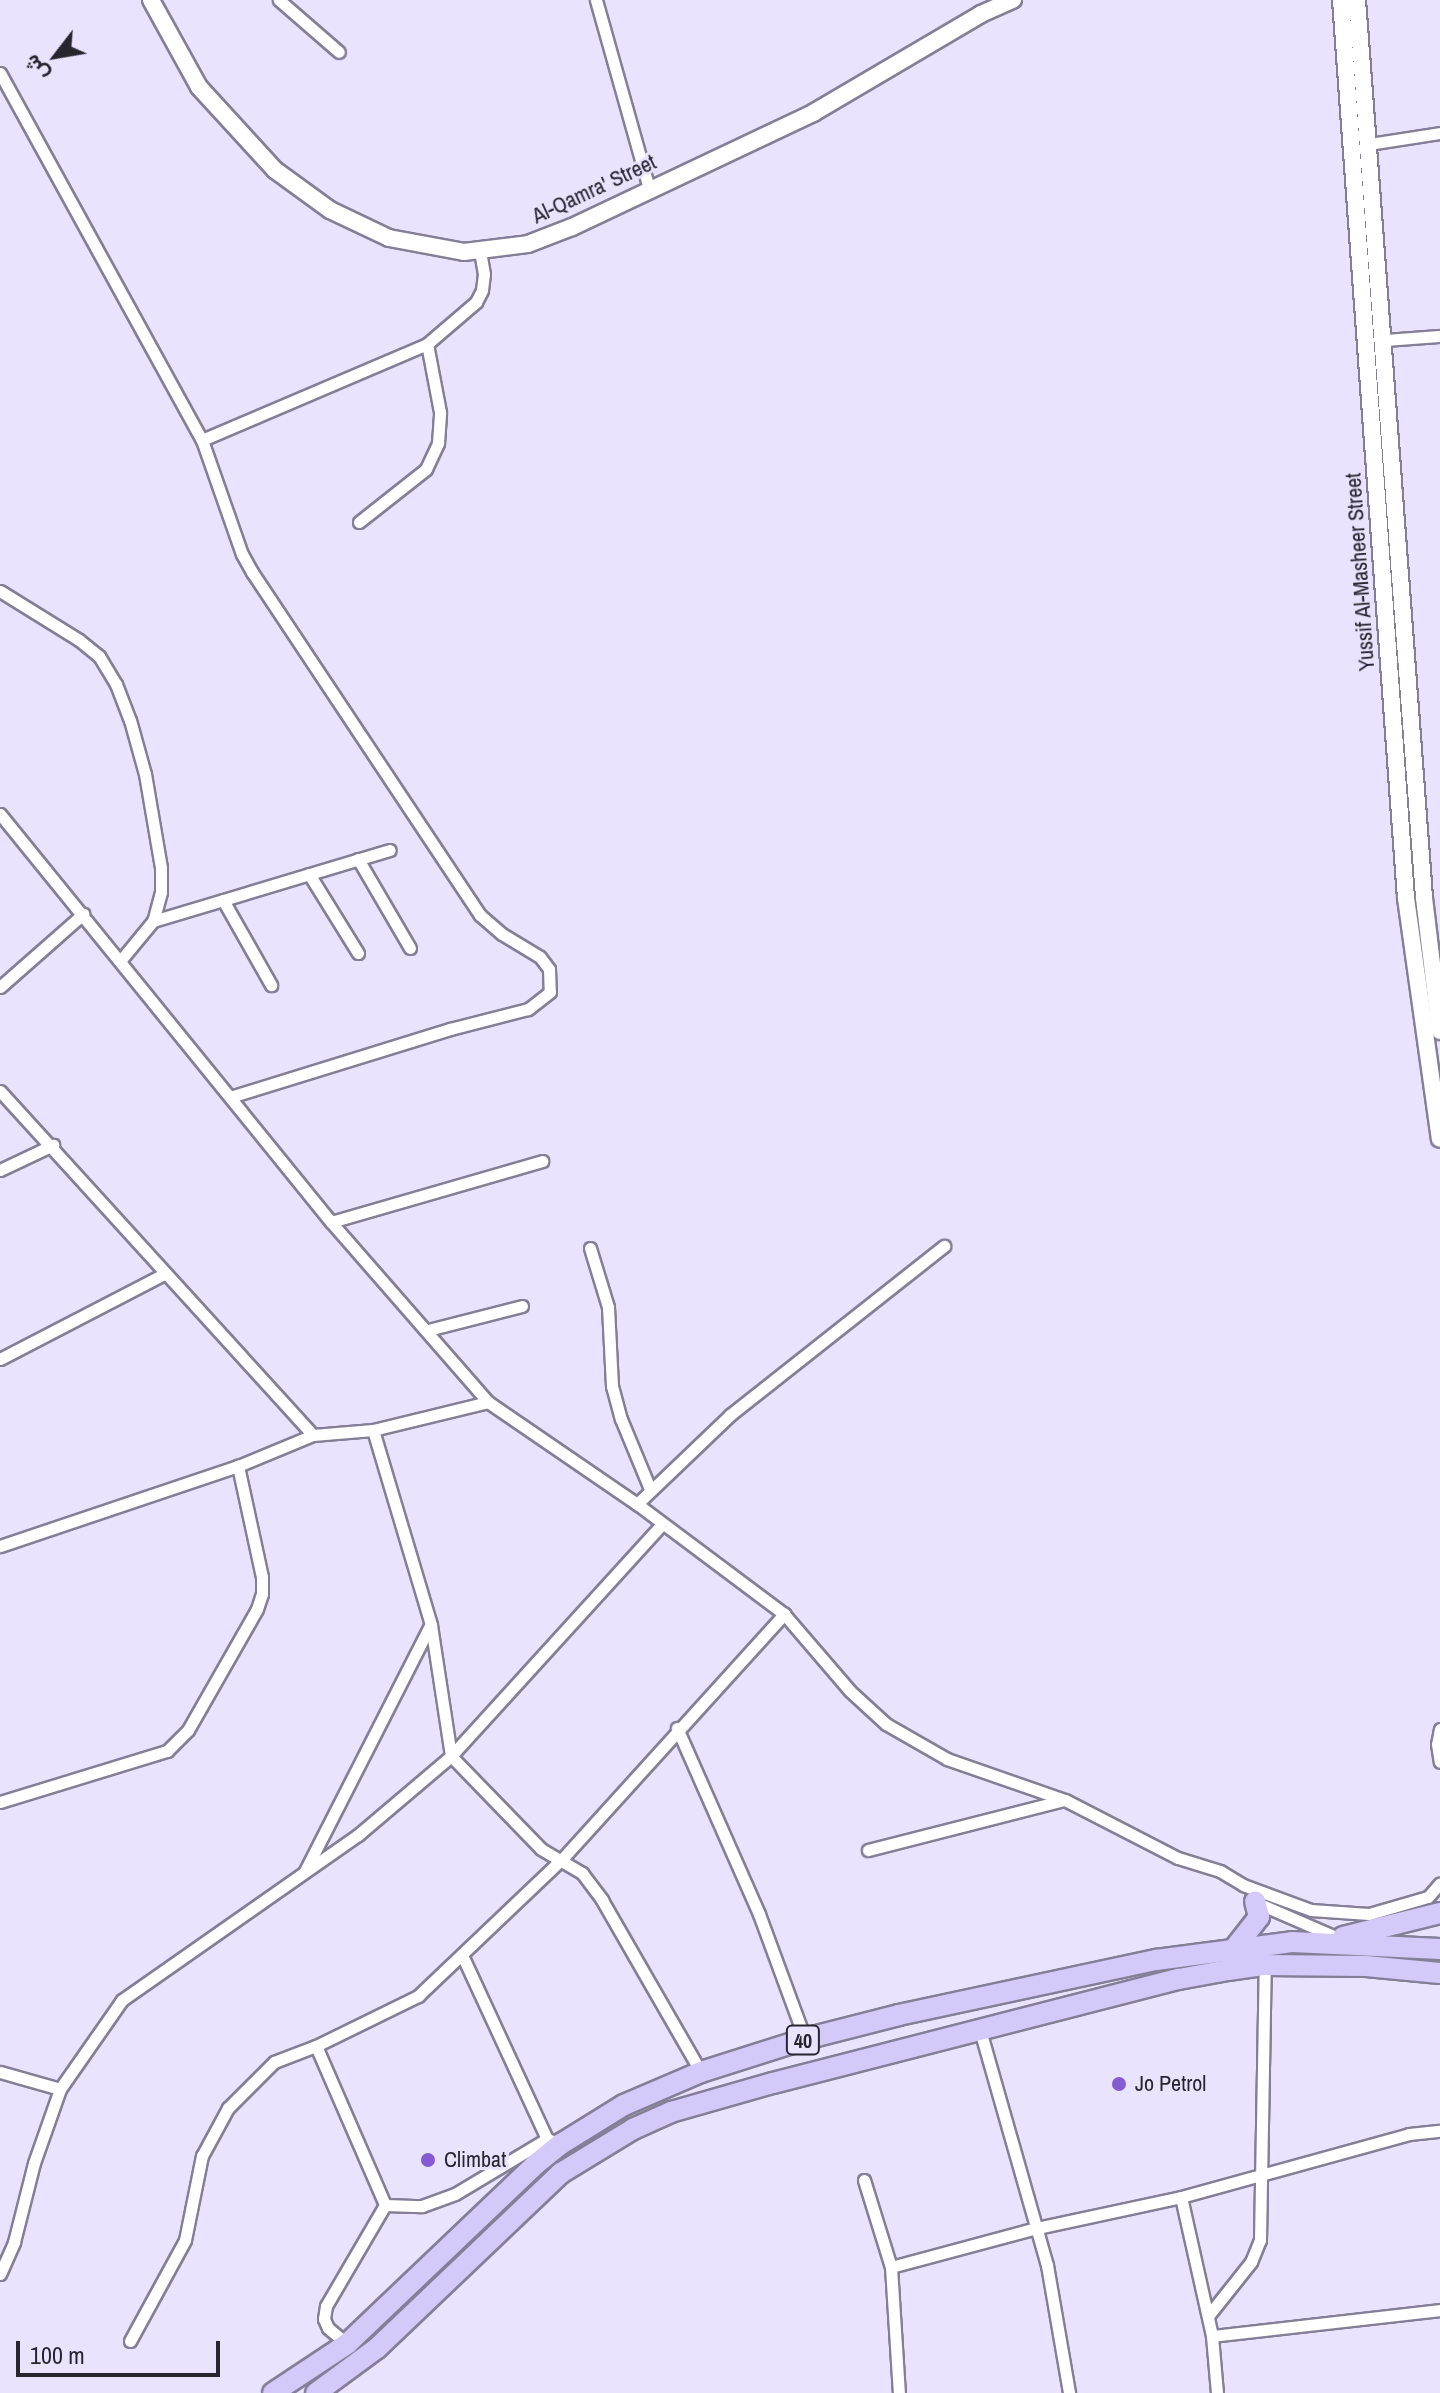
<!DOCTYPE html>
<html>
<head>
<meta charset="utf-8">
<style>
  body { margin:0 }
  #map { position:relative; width:1440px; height:2393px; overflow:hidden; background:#e9e3fd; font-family:"Archivo Narrow",Vazirmatn,sans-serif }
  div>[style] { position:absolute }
  .roads { filter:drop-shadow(2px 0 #847f96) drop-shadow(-2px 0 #847f96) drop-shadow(0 2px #847f96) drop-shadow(0 -2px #847f96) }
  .street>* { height:11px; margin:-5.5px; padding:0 5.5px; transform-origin:5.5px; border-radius:5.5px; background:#fff }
  .secondary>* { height:16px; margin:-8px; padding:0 8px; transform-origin:8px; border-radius:8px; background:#fff }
  .highway>* { height:20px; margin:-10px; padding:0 10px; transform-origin:10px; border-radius:10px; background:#d5c9fa }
  .dots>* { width:22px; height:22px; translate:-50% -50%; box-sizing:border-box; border:4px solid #e9e3fd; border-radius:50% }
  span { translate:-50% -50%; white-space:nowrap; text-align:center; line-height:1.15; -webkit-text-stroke:6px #e9e3fd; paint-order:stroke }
  .shield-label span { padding:2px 6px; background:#e9e3fd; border:2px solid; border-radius:6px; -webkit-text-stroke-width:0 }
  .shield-label { font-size:20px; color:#27252e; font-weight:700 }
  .street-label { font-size:22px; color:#27252e }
  .poi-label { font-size:22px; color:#27252e }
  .left { translate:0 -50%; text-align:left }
  .north { position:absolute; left:16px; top:16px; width:80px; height:80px; -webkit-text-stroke:6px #e9e3fd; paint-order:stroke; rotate:239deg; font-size:22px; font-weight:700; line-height:32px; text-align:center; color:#27252e }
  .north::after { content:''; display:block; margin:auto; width:28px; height:36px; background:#27252e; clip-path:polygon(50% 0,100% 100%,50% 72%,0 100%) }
  .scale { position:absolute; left:16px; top:2341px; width:204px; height:36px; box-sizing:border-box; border:4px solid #27252e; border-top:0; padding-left:10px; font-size:24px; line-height:28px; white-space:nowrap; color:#27252e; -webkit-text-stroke:6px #e9e3fd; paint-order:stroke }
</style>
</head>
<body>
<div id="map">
  <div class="roads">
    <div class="street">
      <i style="left:279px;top:0;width:79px;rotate:40.9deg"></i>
      <i style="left:596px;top:0;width:195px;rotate:74.3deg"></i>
      <i style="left:0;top:73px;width:419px;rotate:61.2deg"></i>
      <i style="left:202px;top:440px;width:121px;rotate:70.7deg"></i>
      <i style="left:242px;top:554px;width:21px;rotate:61deg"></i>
      <i style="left:252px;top:572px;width:412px;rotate:56.4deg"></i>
      <i style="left:480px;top:915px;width:29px;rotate:41deg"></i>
      <i style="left:502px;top:934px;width:44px;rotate:31.2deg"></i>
      <i style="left:540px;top:957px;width:15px;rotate:53deg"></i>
      <i style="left:549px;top:969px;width:23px;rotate:88deg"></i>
      <i style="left:550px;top:992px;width:28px;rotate:142deg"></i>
      <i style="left:528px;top:1009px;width:81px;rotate:165.6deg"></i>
      <i style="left:450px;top:1029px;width:229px;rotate:162.8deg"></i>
      <i style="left:1369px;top:144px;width:72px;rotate:-8.8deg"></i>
      <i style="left:1384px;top:340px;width:56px;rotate:-4.1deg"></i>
      <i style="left:202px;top:440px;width:245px;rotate:-23.1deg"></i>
      <i style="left:427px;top:344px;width:65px;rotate:-40.6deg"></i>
      <i style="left:476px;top:302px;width:13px;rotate:-63deg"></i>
      <i style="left:482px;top:290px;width:16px;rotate:-83deg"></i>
      <i style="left:484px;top:274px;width:22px;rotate:-100deg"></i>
      <i style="left:359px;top:522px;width:85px;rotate:-38.3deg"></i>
      <i style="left:426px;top:469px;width:29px;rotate:-65deg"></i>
      <i style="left:438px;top:443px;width:31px;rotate:-86deg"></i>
      <i style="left:440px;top:412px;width:69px;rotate:-100.8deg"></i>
      <i style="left:0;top:591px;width:93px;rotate:31.8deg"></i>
      <i style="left:79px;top:640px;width:26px;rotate:39deg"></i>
      <i style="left:99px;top:656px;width:33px;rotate:59deg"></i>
      <i style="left:116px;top:684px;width:39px;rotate:69deg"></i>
      <i style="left:130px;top:720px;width:56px;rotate:74.5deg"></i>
      <i style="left:145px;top:774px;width:95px;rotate:80.3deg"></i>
      <i style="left:161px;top:868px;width:24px;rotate:90deg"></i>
      <i style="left:161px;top:892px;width:30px;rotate:105deg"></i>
      <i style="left:153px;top:921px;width:52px;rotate:129.5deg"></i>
      <i style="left:0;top:814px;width:525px;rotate:50.95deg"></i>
      <i style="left:331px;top:1222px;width:239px;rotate:48.9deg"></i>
      <i style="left:488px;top:1402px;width:181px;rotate:34.4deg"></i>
      <i style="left:637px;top:1504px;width:184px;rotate:36.8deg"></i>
      <i style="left:784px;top:1614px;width:101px;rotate:49.4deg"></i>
      <i style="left:850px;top:1691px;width:49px;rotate:42.5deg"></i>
      <i style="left:886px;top:1724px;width:70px;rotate:29.8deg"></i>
      <i style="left:947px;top:1759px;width:125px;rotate:19.2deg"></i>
      <i style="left:1065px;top:1800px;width:127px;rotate:27.2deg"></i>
      <i style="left:1178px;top:1858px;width:44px;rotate:17.2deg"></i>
      <i style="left:1220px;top:1871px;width:27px;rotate:31deg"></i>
      <i style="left:1243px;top:1885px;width:72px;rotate:20.2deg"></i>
      <i style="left:1311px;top:1910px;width:58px;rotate:3.9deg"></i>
      <i style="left:1369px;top:1914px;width:61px;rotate:-16.1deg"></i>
      <i style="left:1428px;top:1897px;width:18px;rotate:-49deg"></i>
      <i style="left:358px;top:859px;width:103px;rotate:59.7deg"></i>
      <i style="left:309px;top:874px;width:93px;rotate:58.2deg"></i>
      <i style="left:223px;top:900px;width:98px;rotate:60.5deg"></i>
      <i style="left:153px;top:921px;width:247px;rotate:-16.7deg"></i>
      <i style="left:0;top:987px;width:111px;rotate:-41.3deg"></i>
      <i style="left:0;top:1091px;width:465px;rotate:47.7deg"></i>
      <i style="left:0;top:1170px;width:59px;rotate:-25.3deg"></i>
      <i style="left:331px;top:1222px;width:220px;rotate:-16.1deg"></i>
      <i style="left:590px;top:1248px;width:62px;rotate:73deg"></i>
      <i style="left:608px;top:1307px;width:79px;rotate:87.1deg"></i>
      <i style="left:612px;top:1386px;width:34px;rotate:75deg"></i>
      <i style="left:621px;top:1419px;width:76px;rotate:67.5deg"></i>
      <i style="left:428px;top:1330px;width:97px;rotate:-14.3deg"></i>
      <i style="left:0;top:1359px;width:185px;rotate:-27.4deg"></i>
      <i style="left:373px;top:1430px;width:203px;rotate:73.4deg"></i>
      <i style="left:431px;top:1625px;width:133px;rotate:81.3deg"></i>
      <i style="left:451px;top:1756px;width:129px;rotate:45.9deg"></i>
      <i style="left:541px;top:1849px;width:48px;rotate:30.3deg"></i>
      <i style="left:582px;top:1873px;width:34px;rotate:53deg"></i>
      <i style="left:602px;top:1900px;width:198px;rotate:60.1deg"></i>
      <i style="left:637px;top:1504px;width:129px;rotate:-43.7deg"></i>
      <i style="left:730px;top:1415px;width:273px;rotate:-38.3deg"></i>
      <i style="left:0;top:1546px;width:251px;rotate:-18.6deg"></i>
      <i style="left:238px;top:1466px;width:81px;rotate:-22.5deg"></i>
      <i style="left:313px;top:1435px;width:60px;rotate:-4.8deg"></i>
      <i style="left:373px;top:1430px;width:118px;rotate:-13.7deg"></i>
      <i style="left:677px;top:1728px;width:203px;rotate:66.2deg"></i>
      <i style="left:759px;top:1914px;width:133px;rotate:69.8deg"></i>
      <i style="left:1440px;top:1729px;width:15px;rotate:101deg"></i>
      <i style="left:1437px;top:1744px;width:18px;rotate:81deg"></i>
      <i style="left:0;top:1802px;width:175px;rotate:-17deg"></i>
      <i style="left:167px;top:1751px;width:30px;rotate:-45deg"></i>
      <i style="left:188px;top:1730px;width:139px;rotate:-60.3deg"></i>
      <i style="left:257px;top:1609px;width:16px;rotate:-72deg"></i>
      <i style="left:262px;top:1594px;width:17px;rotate:-90deg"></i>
      <i style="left:262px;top:1577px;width:114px;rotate:-102.2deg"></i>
      <i style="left:868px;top:1850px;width:202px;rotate:-14.3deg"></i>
      <i style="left:305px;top:1871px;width:275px;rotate:-63deg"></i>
      <i style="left:1255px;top:1902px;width:90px;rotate:23.4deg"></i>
      <i style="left:462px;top:1955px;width:203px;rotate:65.2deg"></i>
      <i style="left:547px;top:2139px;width:15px;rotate:20deg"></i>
      <i style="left:980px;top:2030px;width:244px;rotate:74.1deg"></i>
      <i style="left:1047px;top:2265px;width:130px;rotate:80.2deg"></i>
      <i style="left:316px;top:2046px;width:173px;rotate:66.5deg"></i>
      <i style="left:385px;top:2205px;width:117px;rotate:120.3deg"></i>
      <i style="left:326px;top:2306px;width:13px;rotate:99deg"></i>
      <i style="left:324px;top:2319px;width:10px;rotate:66deg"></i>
      <i style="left:328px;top:2328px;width:25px;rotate:40deg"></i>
      <i style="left:0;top:2072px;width:62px;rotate:15.8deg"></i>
      <i style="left:864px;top:2180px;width:91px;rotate:72.8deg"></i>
      <i style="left:891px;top:2267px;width:126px;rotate:86.4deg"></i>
      <i style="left:1181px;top:2197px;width:142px;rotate:77.4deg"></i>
      <i style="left:1212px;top:2336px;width:57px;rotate:85deg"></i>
      <i style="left:385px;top:2205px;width:37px;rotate:2deg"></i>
      <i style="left:422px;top:2206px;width:35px;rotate:-20deg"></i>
      <i style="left:455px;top:2194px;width:107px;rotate:-30.9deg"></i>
      <i style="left:891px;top:2267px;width:151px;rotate:-15deg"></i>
      <i style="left:1037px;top:2228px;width:147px;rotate:-12.1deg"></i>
      <i style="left:1181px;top:2197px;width:237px;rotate:-15.4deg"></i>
      <i style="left:1409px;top:2134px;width:31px;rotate:-6deg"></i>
      <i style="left:0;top:2274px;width:35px;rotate:-66deg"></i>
      <i style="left:14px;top:2242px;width:81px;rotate:-75.8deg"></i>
      <i style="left:34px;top:2163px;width:78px;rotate:-70.6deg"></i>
      <i style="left:60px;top:2089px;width:108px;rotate:-55.1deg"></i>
      <i style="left:122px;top:2000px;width:288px;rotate:-35deg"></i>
      <i style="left:358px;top:1835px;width:122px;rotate:-40.3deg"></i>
      <i style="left:451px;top:1756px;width:314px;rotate:-47.7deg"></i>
      <i style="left:1208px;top:2316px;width:69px;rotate:-51.5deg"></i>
      <i style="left:1251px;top:2262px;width:24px;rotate:-68deg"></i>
      <i style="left:1260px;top:2240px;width:275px;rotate:-89deg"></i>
      <i style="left:1212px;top:2336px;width:229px;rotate:-6.5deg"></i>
      <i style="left:130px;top:2341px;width:115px;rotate:-61.4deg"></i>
      <i style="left:185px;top:2240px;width:86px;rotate:-78.6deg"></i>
      <i style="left:202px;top:2156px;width:55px;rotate:-61.6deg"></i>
      <i style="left:228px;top:2108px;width:65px;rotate:-45deg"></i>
      <i style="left:274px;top:2062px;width:45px;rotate:-20.9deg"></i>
      <i style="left:316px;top:2046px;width:114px;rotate:-26.1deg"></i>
      <i style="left:418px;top:1996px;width:199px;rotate:-43.6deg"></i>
      <i style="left:562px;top:1859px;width:331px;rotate:-47.8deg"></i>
    </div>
    <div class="secondary">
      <i style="left:151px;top:0;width:99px;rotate:61.1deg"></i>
      <i style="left:199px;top:87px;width:113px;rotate:47.5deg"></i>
      <i style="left:275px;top:170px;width:68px;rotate:36deg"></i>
      <i style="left:330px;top:210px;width:65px;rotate:25.4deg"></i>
      <i style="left:389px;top:238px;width:76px;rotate:10.6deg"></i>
      <i style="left:464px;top:252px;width:64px;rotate:-7.1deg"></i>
      <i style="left:528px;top:244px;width:47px;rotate:-21.1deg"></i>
      <i style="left:572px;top:227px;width:267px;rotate:-25.3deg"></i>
      <i style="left:813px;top:113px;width:195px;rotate:-30.5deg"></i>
      <i style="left:981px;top:14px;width:35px;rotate:-24deg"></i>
      <i style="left:1341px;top:0;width:900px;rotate:85.86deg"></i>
      <i style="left:1406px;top:898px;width:243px;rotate:82deg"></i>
      <i style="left:1357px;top:0;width:900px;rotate:85.73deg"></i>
      <i style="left:1424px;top:898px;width:134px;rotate:83.1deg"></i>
    </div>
    <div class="highway">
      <i style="left:1343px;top:1937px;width:100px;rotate:-13.9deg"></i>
      <i style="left:1234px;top:1949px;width:41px;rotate:-52deg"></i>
      <i style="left:1259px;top:1917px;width:16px;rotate:-104deg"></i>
      <i style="left:273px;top:2393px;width:89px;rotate:-33.5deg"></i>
      <i style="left:347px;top:2344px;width:261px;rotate:-43.6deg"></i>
      <i style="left:536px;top:2164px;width:32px;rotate:-39deg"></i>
      <i style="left:561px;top:2144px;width:74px;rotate:-31.8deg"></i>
      <i style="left:624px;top:2105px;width:84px;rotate:-23.2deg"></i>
      <i style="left:701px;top:2072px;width:109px;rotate:-17.6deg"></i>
      <i style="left:805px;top:2039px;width:97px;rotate:-14.3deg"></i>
      <i style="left:899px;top:2015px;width:263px;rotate:-12.1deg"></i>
      <i style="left:1156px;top:1960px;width:137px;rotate:-7.5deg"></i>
      <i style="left:1292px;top:1942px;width:148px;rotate:2.7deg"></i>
      <i style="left:316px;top:2393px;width:76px;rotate:-36.4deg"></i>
      <i style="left:377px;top:2348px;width:254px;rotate:-43.6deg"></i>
      <i style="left:561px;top:2173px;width:84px;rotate:-31.4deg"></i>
      <i style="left:633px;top:2129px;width:42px;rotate:-24.1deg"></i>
      <i style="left:671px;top:2112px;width:106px;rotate:-15.9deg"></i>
      <i style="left:773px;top:2083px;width:419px;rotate:-14.4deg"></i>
      <i style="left:1179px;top:1979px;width:50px;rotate:-10.4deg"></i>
      <i style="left:1228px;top:1970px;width:37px;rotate:-8deg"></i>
      <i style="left:1265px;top:1965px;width:101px;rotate:0.6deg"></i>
      <i style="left:1366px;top:1966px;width:74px;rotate:5.4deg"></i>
    </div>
  </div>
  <div class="dots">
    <i style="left:1119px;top:2084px;background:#855bd4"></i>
    <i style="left:428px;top:2160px;background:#855bd4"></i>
  </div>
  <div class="shield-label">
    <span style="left:803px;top:2040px">40</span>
  </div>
  <div class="street-label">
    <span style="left:594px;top:189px;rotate:-25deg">Al-Qamra' Street</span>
    <span style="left:1360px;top:572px;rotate:-94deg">Yussif Al-Masheer Street</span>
  </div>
  <div class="poi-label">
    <span class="left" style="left:1135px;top:2084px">Jo Petrol</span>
    <span class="left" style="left:444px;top:2160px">Climbat</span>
  </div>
  <div class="north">ش</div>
  <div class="scale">100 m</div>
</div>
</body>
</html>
